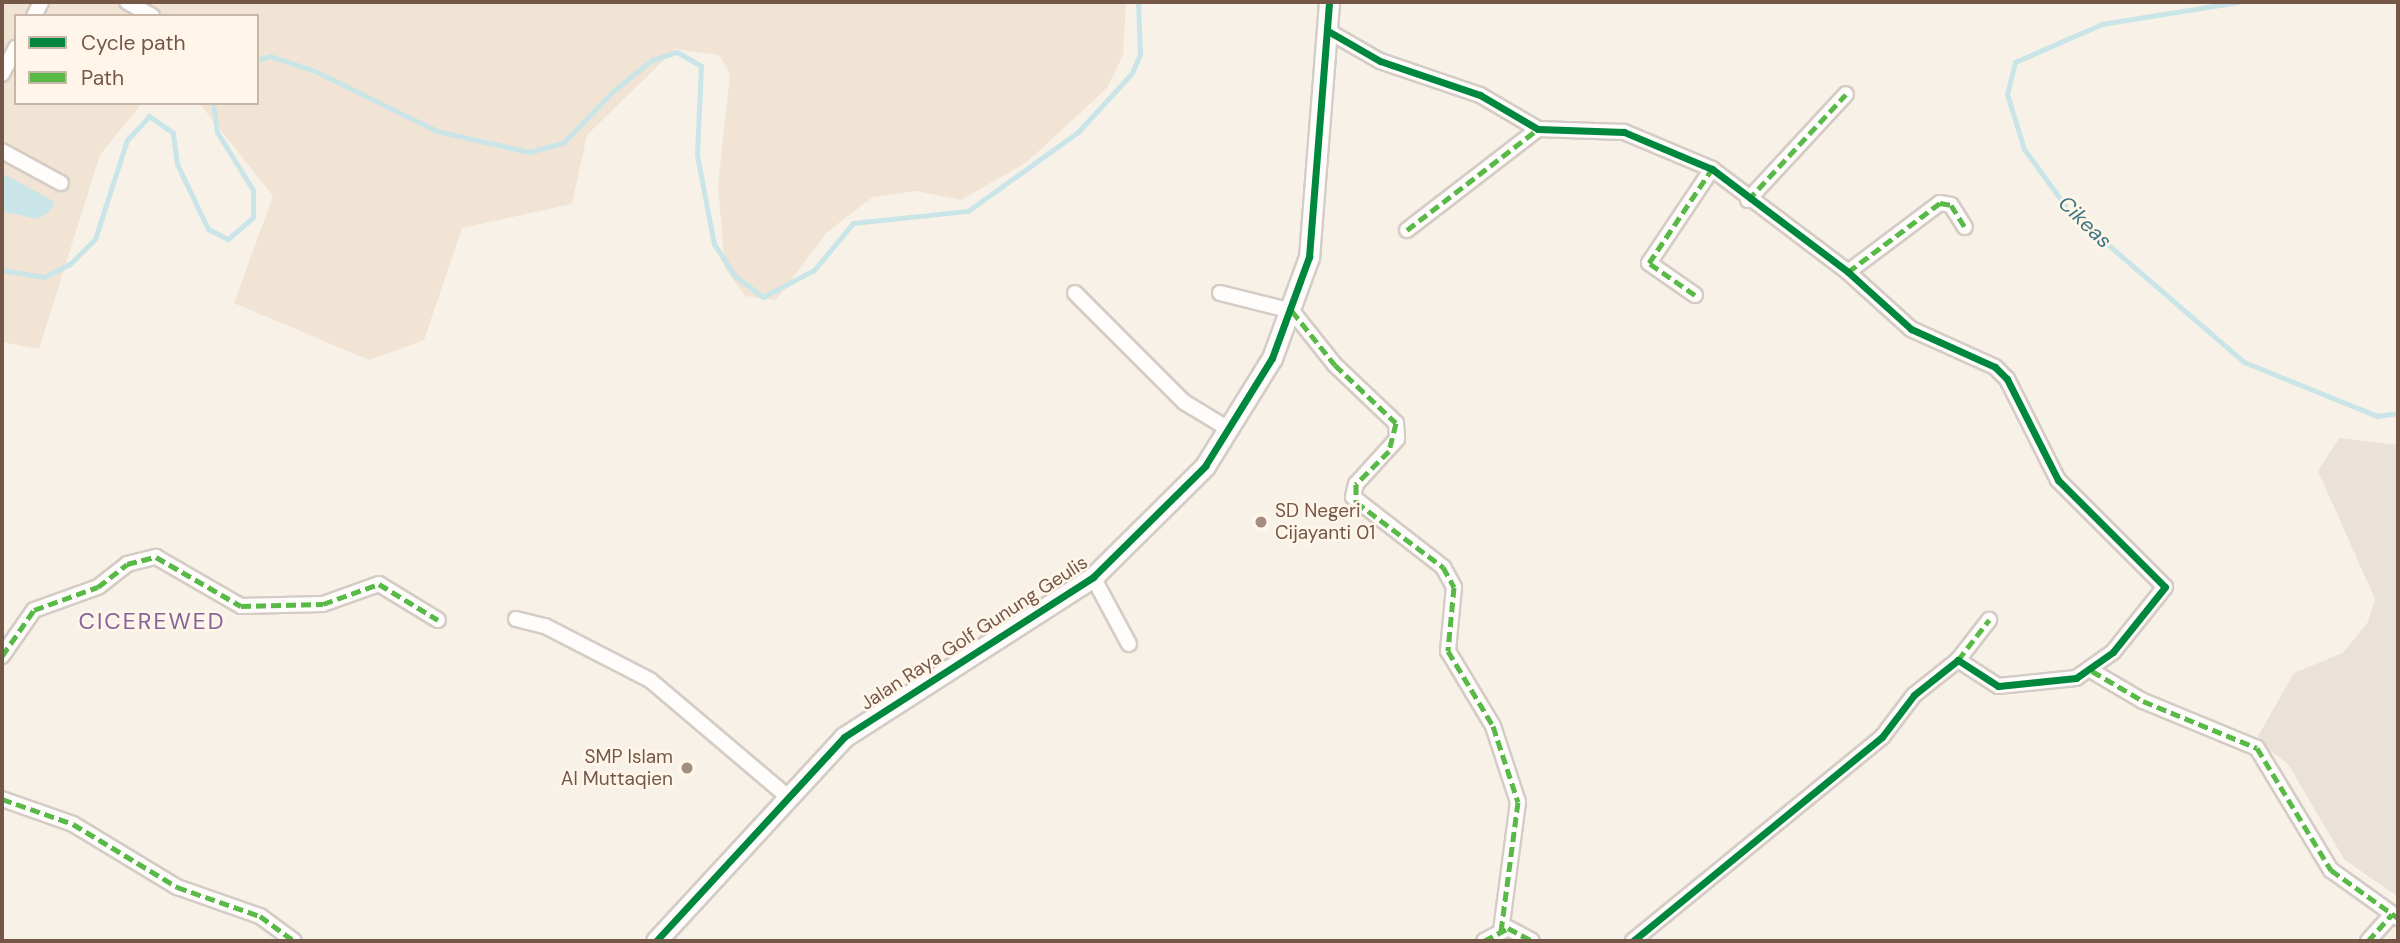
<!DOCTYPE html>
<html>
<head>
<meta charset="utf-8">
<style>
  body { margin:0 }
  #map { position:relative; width:2400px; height:943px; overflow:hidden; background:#f7f1e8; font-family:"DM Sans",sans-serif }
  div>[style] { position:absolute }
  .residential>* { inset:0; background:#f1e4d5 }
  .industrial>* { inset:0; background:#eae1d9 }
  .water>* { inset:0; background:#cae5e7 }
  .stream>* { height:5px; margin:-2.5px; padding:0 2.5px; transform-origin:2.5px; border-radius:2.5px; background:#cae5e7 }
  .roads { filter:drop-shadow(2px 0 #d5ccc5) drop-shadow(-2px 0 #d5ccc5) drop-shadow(0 2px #d5ccc5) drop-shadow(0 -2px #d5ccc5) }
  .minor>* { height:14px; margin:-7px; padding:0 7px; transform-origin:7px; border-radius:7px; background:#fefdfc }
  .secondary>* { height:19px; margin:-9.5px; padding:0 9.5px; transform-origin:9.5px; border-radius:9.5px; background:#fefdfc }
  .quiet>* { height:5px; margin-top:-2.5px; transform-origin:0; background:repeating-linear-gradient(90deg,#58b947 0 10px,transparent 0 15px) }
  .cycleway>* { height:7px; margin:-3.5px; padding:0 3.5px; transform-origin:3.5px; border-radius:3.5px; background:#00873e }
  .dots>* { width:19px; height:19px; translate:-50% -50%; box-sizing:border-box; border:4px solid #fff6e9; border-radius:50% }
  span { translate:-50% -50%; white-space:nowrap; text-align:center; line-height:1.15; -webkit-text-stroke:5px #fff6e9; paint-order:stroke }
  .poi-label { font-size:19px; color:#755748 }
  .left { translate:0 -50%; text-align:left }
  .right { translate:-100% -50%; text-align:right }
  .street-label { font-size:19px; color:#755748 }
  .water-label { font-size:21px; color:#3e7783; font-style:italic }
  .quarter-label { font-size:23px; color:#866399; letter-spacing:2px }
  .frame { position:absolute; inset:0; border:4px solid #755748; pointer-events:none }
  .legend { position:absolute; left:14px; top:14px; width:245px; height:91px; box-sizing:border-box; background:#fff6e9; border:2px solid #c8b6a9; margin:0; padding:9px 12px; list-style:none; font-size:21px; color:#755748 }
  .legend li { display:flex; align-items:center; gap:14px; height:35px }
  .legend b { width:35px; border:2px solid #c8b6a9 }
</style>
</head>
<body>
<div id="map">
  <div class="residential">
    <i style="clip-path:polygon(2px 2px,1126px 2px,1123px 55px,1107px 88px,1027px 162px,961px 200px,917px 191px,873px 197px,827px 232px,776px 300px,745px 296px,725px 268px,718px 185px,730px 74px,719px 55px,675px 49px,587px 135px,572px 204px,462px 228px,424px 340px,369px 360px,234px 303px,273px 196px,199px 103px,257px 103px,257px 16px,16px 16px,16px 103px,142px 103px,100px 155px,39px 349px,2px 342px)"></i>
  </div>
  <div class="industrial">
    <i style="clip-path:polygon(2339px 438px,2398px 445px,2398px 897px,2344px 859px,2288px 764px,2256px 740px,2294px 673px,2343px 653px,2368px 622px,2375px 599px,2318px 471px)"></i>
  </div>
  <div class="water">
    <i style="clip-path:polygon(2px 173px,55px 202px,49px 212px,38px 219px,4px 212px)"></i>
  </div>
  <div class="stream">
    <i style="left:2238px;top:2px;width:138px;rotate:170.8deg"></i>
    <i style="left:2102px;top:24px;width:95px;rotate:156.4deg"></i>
    <i style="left:2015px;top:62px;width:33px;rotate:104deg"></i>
    <i style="left:2007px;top:94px;width:58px;rotate:72.8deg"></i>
    <i style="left:2024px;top:149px;width:77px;rotate:54deg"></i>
    <i style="left:2069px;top:211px;width:231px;rotate:40.8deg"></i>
    <i style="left:2244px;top:362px;width:144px;rotate:22.1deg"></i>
    <i style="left:2377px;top:416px;width:21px;rotate:-8deg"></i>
    <i style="left:257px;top:60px;width:14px;rotate:-17deg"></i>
    <i style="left:270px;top:56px;width:47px;rotate:18.4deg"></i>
    <i style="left:315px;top:71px;width:136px;rotate:26.2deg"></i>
    <i style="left:437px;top:131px;width:94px;rotate:12.9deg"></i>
    <i style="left:529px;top:152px;width:35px;rotate:-15deg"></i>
    <i style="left:563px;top:143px;width:72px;rotate:-46.1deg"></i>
    <i style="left:613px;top:91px;width:50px;rotate:-38.5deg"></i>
    <i style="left:652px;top:60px;width:26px;rotate:-18deg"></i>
    <i style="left:677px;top:52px;width:28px;rotate:30deg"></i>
    <i style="left:701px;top:66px;width:89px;rotate:92.6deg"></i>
    <i style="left:697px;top:155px;width:91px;rotate:79.2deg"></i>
    <i style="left:714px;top:244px;width:38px;rotate:57deg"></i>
    <i style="left:735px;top:276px;width:35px;rotate:37deg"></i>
    <i style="left:763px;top:297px;width:58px;rotate:-27.9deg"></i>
    <i style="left:814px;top:270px;width:61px;rotate:-50.3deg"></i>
    <i style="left:853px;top:223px;width:116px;rotate:-6deg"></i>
    <i style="left:968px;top:211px;width:135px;rotate:-35.7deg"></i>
    <i style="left:1078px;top:132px;width:80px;rotate:-47.5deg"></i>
    <i style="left:1132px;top:73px;width:21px;rotate:-67deg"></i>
    <i style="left:1140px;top:54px;width:52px;rotate:-92.2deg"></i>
    <i style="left:2px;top:270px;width:43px;rotate:9.5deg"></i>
    <i style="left:44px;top:277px;width:29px;rotate:-27deg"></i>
    <i style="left:70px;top:264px;width:35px;rotate:-45deg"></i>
    <i style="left:95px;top:239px;width:104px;rotate:-72.1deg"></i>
    <i style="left:127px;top:140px;width:33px;rotate:-47deg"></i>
    <i style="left:149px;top:116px;width:29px;rotate:35deg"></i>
    <i style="left:173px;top:133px;width:31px;rotate:83deg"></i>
    <i style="left:177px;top:164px;width:72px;rotate:64.5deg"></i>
    <i style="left:208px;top:229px;width:22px;rotate:27deg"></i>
    <i style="left:228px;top:239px;width:33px;rotate:-41deg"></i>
    <i style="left:253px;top:217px;width:27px;rotate:-90deg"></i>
    <i style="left:253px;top:190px;width:68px;rotate:-121.8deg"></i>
    <i style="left:217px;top:132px;width:29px;rotate:-98deg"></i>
  </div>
  <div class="roads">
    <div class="minor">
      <i style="left:127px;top:2px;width:29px;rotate:29deg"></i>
      <i style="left:34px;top:16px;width:16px;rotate:-63deg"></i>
      <i style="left:1328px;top:31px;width:60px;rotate:30deg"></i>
      <i style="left:1380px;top:61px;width:106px;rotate:18.8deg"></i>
      <i style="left:1480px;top:95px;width:67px;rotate:30.4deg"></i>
      <i style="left:1538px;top:129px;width:86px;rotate:2deg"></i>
      <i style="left:1624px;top:132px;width:95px;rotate:22.8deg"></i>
      <i style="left:1712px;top:169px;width:171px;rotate:37.1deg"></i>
      <i style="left:1848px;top:272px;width:85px;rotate:42.1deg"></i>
      <i style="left:1911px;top:329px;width:92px;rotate:24.3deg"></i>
      <i style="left:1995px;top:367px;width:17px;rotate:45deg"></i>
      <i style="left:2007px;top:379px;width:113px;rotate:63.2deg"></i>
      <i style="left:2058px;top:480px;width:151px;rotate:45deg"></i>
      <i style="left:2165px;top:587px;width:83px;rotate:128.7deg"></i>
      <i style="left:2113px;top:652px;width:45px;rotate:144.9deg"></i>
      <i style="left:2076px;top:678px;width:78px;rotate:174.1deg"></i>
      <i style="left:1998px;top:686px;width:48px;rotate:-147deg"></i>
      <i style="left:1958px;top:660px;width:56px;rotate:141.5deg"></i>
      <i style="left:1914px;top:695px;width:53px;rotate:127.3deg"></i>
      <i style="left:1882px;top:737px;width:322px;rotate:140.7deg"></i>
      <i style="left:2px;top:74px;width:30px;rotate:-62deg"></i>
      <i style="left:2px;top:151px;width:67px;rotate:28.5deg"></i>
      <i style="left:1748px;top:200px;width:144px;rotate:-47.2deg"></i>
      <i style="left:1407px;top:230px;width:165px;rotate:-37.6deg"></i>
      <i style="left:1848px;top:272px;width:115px;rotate:-36.9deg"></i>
      <i style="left:1940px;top:203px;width:11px;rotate:10deg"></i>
      <i style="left:1951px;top:205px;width:26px;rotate:58deg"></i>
      <i style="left:1075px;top:293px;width:154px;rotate:45deg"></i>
      <i style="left:1184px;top:402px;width:54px;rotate:31.3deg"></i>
      <i style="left:1220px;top:293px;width:74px;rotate:14deg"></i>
      <i style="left:1292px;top:311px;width:69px;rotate:51.5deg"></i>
      <i style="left:1335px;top:365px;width:84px;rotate:43.6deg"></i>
      <i style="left:1396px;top:423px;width:16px;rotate:86deg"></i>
      <i style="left:1397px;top:439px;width:61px;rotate:132.3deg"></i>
      <i style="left:1356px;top:484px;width:13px;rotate:103deg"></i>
      <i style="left:1353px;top:497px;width:114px;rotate:37.9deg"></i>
      <i style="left:1443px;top:567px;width:23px;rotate:61deg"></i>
      <i style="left:1454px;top:587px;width:64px;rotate:95.4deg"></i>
      <i style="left:1448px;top:651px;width:87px;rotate:59deg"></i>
      <i style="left:1493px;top:726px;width:80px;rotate:71.8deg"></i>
      <i style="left:1518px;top:802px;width:130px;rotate:97.5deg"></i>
      <i style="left:1695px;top:295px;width:56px;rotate:-145.2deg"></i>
      <i style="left:1649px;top:263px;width:113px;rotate:-56.2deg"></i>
      <i style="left:1093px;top:577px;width:76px;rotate:61.8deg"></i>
      <i style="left:516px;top:619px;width:30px;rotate:14deg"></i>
      <i style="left:545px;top:626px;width:118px;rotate:27.2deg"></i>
      <i style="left:650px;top:680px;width:180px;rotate:40.3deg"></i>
      <i style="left:2px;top:656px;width:56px;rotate:-55.2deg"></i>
      <i style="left:34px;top:610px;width:68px;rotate:-19.8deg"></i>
      <i style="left:98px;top:587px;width:37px;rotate:-38deg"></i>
      <i style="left:127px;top:564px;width:30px;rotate:-14deg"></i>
      <i style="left:156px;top:557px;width:98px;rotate:30deg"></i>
      <i style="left:241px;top:606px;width:82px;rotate:-1.4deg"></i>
      <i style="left:323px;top:604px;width:59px;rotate:-19.7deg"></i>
      <i style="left:379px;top:584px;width:69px;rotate:31.4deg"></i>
      <i style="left:1958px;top:660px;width:51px;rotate:-52.2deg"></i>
      <i style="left:2092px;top:671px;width:59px;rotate:30.5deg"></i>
      <i style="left:2143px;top:701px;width:123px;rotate:22.4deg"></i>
      <i style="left:2257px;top:748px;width:143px;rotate:58.8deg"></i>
      <i style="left:2331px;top:870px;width:82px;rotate:35.6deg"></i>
      <i style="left:2px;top:799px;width:75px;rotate:19.4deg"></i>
      <i style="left:73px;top:824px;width:122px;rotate:31.2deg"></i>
      <i style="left:177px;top:887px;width:88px;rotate:19.3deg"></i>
      <i style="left:260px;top:916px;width:42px;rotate:36.3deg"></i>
      <i style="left:1484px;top:941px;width:27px;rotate:-28deg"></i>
      <i style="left:1508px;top:928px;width:27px;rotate:28deg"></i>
      <i style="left:2368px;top:941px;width:36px;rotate:-48deg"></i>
    </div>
    <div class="secondary">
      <i style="left:656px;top:941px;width:277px;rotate:-47.3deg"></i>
      <i style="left:844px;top:737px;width:296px;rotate:-32.7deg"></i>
      <i style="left:1093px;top:577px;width:158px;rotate:-44.7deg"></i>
      <i style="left:1205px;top:466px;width:127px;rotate:-58.2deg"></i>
      <i style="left:1272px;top:358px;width:108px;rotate:-69.9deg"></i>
      <i style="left:1309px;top:257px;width:256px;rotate:-85.5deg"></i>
    </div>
  </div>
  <div class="quiet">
    <i style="left:1748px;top:200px;width:144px;rotate:-47.2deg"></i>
    <i style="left:1407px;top:230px;width:165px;rotate:-37.6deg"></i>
    <i style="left:1848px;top:272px;width:115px;rotate:-36.9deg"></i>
    <i style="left:1940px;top:203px;width:11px;rotate:10deg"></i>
    <i style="left:1951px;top:205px;width:26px;rotate:58deg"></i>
    <i style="left:1695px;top:295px;width:56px;rotate:-145.2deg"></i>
    <i style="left:1649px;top:263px;width:113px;rotate:-56.2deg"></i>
    <i style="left:1292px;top:311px;width:69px;rotate:51.5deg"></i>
    <i style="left:1335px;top:365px;width:84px;rotate:43.6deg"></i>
    <i style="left:1396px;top:423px;width:29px;rotate:104deg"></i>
    <i style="left:1389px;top:451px;width:47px;rotate:135deg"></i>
    <i style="left:1356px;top:484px;width:18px;rotate:90deg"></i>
    <i style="left:1356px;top:502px;width:109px;rotate:36.8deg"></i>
    <i style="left:1443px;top:567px;width:23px;rotate:61deg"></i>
    <i style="left:1454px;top:587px;width:64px;rotate:95.4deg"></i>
    <i style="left:1448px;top:651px;width:87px;rotate:59deg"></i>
    <i style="left:1493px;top:726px;width:80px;rotate:71.8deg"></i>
    <i style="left:1518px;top:802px;width:130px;rotate:97.5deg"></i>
    <i style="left:2px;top:656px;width:56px;rotate:-55.2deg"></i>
    <i style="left:34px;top:610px;width:68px;rotate:-19.8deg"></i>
    <i style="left:98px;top:587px;width:37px;rotate:-38deg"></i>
    <i style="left:127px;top:564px;width:30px;rotate:-14deg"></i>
    <i style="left:156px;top:557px;width:98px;rotate:30deg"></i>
    <i style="left:241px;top:606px;width:82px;rotate:-1.4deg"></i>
    <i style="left:323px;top:604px;width:59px;rotate:-19.7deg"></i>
    <i style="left:379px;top:584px;width:69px;rotate:31.4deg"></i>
    <i style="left:1958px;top:660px;width:51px;rotate:-52.2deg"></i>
    <i style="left:2092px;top:671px;width:59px;rotate:30.5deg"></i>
    <i style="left:2143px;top:701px;width:123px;rotate:22.4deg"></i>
    <i style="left:2257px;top:748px;width:143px;rotate:58.8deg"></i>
    <i style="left:2331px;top:870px;width:82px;rotate:35.6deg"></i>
    <i style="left:2px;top:799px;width:75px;rotate:19.4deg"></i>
    <i style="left:73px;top:824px;width:122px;rotate:31.2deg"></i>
    <i style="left:177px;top:887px;width:88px;rotate:19.3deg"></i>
    <i style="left:260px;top:916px;width:42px;rotate:36.3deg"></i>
    <i style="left:1484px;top:941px;width:27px;rotate:-28deg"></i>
    <i style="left:1508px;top:928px;width:27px;rotate:28deg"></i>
    <i style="left:2368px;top:941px;width:36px;rotate:-48deg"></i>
  </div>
  <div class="cycleway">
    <i style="left:1328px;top:31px;width:60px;rotate:30deg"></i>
    <i style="left:1380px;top:61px;width:106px;rotate:18.8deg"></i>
    <i style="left:1480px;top:95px;width:67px;rotate:30.4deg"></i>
    <i style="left:1538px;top:129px;width:86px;rotate:2deg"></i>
    <i style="left:1624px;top:132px;width:95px;rotate:22.8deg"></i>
    <i style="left:1712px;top:169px;width:171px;rotate:37.1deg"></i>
    <i style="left:1848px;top:272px;width:85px;rotate:42.1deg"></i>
    <i style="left:1911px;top:329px;width:92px;rotate:24.3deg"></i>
    <i style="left:1995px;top:367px;width:17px;rotate:45deg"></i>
    <i style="left:2007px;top:379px;width:113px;rotate:63.2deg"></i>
    <i style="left:2058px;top:480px;width:151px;rotate:45deg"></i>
    <i style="left:2165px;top:587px;width:83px;rotate:128.7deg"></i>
    <i style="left:2113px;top:652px;width:45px;rotate:144.9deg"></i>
    <i style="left:2076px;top:678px;width:78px;rotate:174.1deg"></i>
    <i style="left:1998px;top:686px;width:48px;rotate:-147deg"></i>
    <i style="left:1958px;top:660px;width:56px;rotate:141.5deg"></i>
    <i style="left:1914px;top:695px;width:53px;rotate:127.3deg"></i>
    <i style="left:1882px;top:737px;width:322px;rotate:140.7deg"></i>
    <i style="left:656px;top:941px;width:277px;rotate:-47.3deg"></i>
    <i style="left:844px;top:737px;width:296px;rotate:-32.7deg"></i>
    <i style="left:1093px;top:577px;width:158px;rotate:-44.7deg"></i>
    <i style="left:1205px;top:466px;width:127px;rotate:-58.2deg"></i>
    <i style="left:1272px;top:358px;width:108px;rotate:-69.9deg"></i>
    <i style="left:1309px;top:257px;width:256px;rotate:-85.5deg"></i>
  </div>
  <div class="dots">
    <i style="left:1261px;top:522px;background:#a28d80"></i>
    <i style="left:687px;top:768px;background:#a28d80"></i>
  </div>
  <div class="poi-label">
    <span class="left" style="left:1275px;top:522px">SD Negeri<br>Cijayanti 01</span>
    <span class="right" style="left:673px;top:768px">SMP Islam<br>Al Muttaqien</span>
  </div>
  <div class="street-label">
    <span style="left:974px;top:633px;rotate:-33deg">Jalan Raya Golf Gunung Geulis</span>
  </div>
  <div class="water-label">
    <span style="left:2085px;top:222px;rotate:44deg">Cikeas</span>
  </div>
  <div class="quarter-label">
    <span style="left:152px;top:621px">CICEREWED</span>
  </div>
  <div class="frame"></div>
  <ul class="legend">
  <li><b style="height:9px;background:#00873e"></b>Cycle path</li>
  <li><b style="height:9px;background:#58b947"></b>Path</li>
  </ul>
</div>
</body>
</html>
